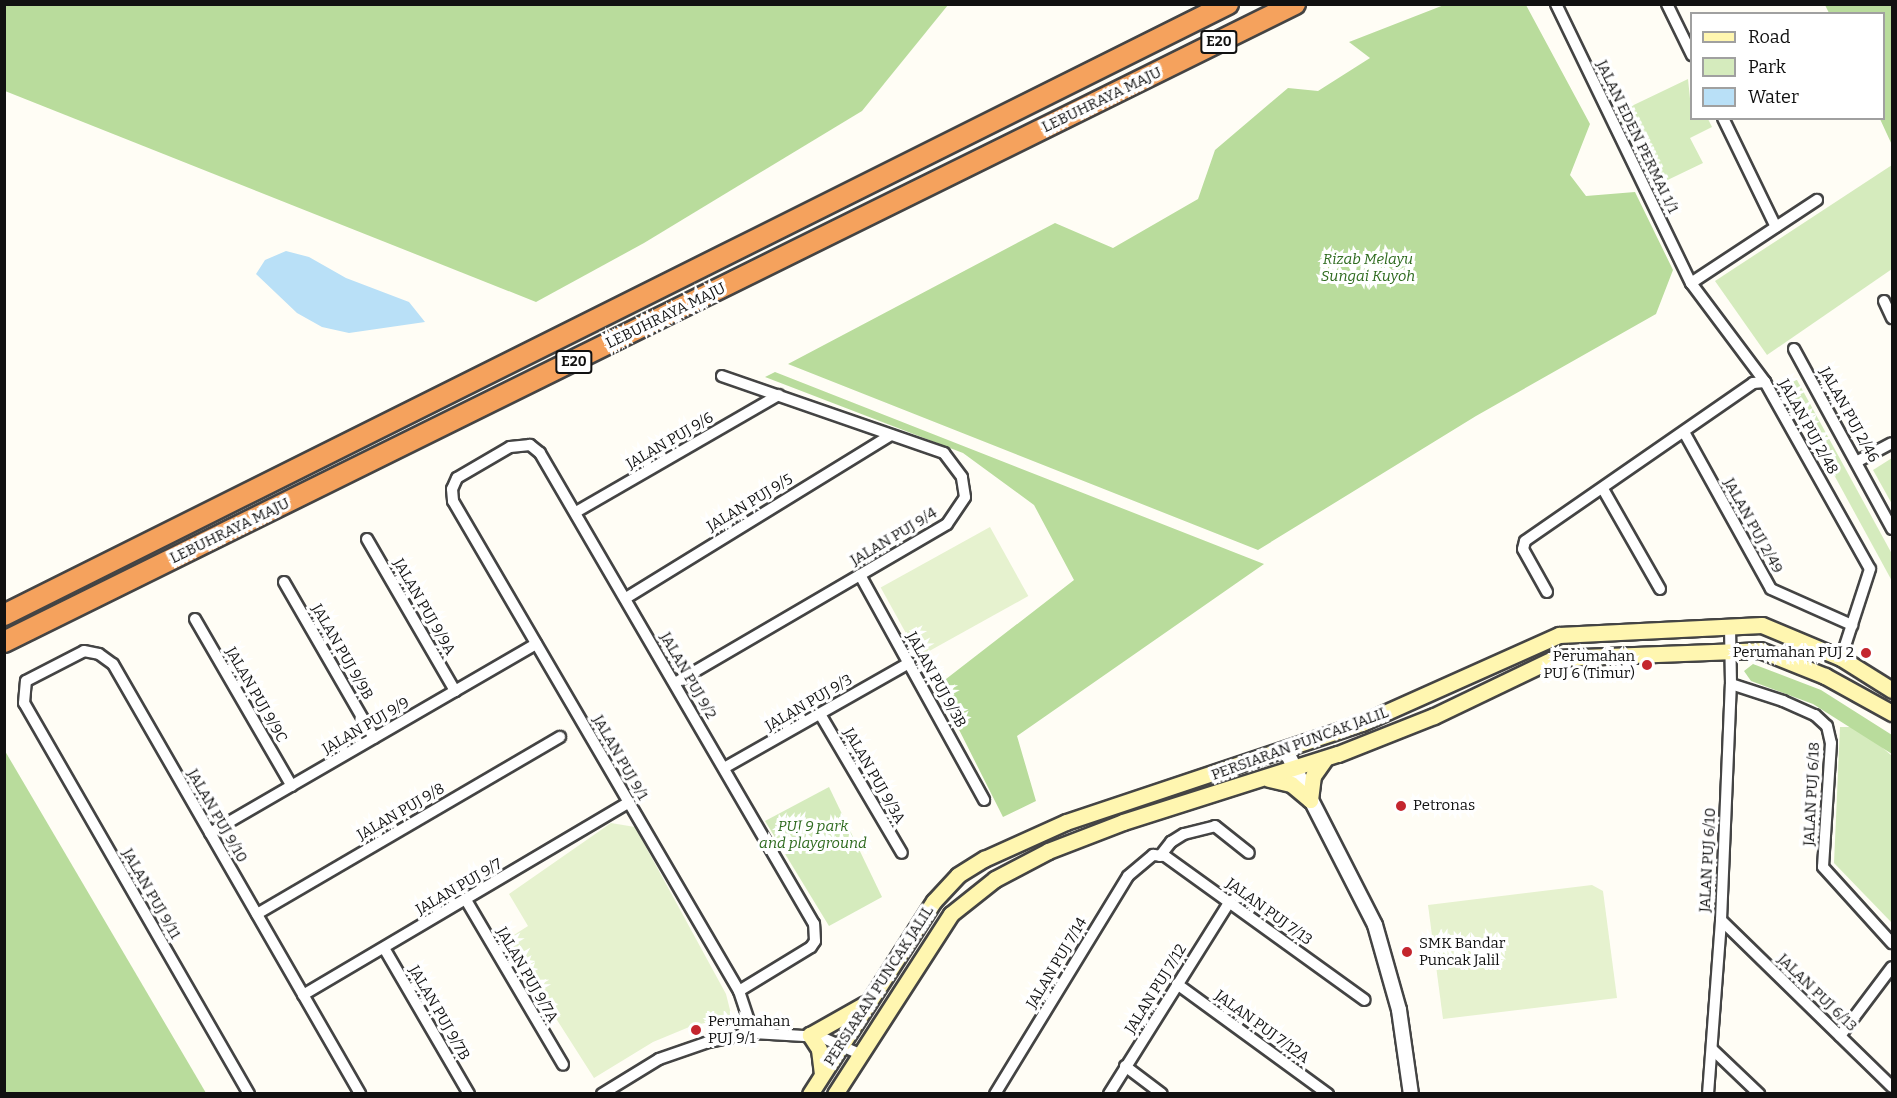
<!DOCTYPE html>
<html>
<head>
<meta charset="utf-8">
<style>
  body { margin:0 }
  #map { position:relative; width:1897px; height:1098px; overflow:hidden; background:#fffdf5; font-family:Bitter,serif }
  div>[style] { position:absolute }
  .green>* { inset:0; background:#d5ebbd }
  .forest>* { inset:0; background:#b9dc9c }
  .pitch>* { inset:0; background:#e6f2cf; transform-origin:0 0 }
  .water>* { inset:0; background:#b9e0f7 }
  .roads { filter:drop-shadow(2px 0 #444) drop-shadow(-2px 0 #444) drop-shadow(0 2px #444) drop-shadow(0 -2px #444) }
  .minor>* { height:10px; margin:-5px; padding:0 5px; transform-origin:5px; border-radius:5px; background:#fff }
  .tertiary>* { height:14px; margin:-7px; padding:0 7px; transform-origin:7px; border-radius:7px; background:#fff }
  .secondary>* { height:15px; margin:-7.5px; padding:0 7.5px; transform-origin:7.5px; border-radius:7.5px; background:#fff6b0 }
  .motorway>* { height:20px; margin:-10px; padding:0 10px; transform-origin:10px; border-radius:10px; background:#f5a25d }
  .dots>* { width:16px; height:16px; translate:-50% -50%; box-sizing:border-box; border:3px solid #fff; border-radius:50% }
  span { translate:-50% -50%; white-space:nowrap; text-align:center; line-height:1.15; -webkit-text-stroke:6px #fff; paint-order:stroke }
  .shield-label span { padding:2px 4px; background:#fff; border:2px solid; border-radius:4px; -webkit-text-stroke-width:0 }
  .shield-label { font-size:14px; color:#111; font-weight:700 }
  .street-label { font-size:15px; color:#111 }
  .park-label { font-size:15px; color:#2f6b1f; font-style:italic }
  .poi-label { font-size:15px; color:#111 }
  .right { translate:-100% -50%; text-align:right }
  .left { translate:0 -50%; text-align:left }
  .frame { position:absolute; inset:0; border:6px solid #111; pointer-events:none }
  .legend { position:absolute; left:1690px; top:12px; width:195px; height:108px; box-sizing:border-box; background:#fff; border:2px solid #a0a0a0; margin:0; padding:8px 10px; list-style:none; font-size:18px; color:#111 }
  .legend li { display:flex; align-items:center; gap:12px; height:30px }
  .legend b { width:30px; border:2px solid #a0a0a0 }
</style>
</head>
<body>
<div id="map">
  <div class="green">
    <i style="clip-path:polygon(1688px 79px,1692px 118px,1708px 119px,1712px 127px,1690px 138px,1703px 163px,1653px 187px,1617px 113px)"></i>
    <i style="clip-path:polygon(1892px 165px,1892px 269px,1767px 355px,1715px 281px)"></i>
    <i style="clip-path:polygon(1789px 378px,1797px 380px,1892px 554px,1892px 581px,1786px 387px)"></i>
    <i style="clip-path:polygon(1892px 458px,1892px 504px,1873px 470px)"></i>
    <i style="clip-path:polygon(1840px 727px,1859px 727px,1892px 756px,1892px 923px,1834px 863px)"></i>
    <i style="clip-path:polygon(829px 787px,882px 897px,829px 926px,765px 821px)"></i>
  </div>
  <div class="forest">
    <i style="clip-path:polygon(4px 5px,5px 4px,948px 5px,862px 111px,644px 243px,536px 302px,5px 91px)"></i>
    <i style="clip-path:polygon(1444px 5px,1526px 5px,1590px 124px,1570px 175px,1586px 196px,1635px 192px,1673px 270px,1656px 314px,1476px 416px,1258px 550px,788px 364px,1055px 223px,1113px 248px,1198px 199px,1215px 150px,1288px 88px,1318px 91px,1370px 58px,1349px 42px)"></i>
    <i style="clip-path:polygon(1825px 5px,1892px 5px,1892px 145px,1880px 119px,1884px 118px,1884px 14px,1829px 13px)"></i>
    <i style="clip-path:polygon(775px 372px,1264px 564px,1017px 736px,1036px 801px,1003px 817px,937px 686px,1074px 580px,1034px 505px,963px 453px,765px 377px)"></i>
    <i style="clip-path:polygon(1753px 664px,1821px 690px,1892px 735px,1892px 754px,1813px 704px,1751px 681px,1744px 671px)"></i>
    <i style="clip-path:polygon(5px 751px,206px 1093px,5px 1093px)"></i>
  </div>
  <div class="pitch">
    <i style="left:990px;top:527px;width:79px;height:125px;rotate:61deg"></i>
    <i style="clip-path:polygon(611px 823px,635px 827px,726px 994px,732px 1018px,694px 1025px,653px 1042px,594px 1078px,506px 940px,528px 926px,509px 894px)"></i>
    <i style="clip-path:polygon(1592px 885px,1603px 891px,1617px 998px,1443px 1019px,1428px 905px)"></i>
  </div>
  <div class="water">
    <i style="clip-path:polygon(286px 251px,309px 257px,346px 278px,409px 302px,425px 322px,349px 333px,322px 327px,297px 313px,256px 274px,265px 260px)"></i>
  </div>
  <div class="roads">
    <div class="minor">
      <i style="left:1556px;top:4px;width:310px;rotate:64.2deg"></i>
      <i style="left:1691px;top:283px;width:124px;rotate:53.2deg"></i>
      <i style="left:1667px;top:4px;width:57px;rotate:63.9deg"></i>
      <i style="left:1723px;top:118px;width:121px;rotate:64.1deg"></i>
      <i style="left:1691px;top:283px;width:151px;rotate:-33.4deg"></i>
      <i style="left:1884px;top:301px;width:19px;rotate:65deg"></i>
      <i style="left:1794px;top:349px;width:205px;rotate:61.4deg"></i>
      <i style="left:1684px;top:432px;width:179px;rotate:61deg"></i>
      <i style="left:1771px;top:589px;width:89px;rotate:24deg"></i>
      <i style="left:1858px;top:461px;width:38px;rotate:-28deg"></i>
      <i style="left:1603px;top:489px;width:115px;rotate:60.3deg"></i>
      <i style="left:576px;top:512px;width:234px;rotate:-30deg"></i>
      <i style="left:367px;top:539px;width:176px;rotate:59.9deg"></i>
      <i style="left:860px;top:575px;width:257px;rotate:61.1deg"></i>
      <i style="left:284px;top:582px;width:180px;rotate:60deg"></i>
      <i style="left:1547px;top:592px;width:49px;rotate:-119.2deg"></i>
      <i style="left:1523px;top:549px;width:8px;rotate:-76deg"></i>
      <i style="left:1525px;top:541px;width:277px;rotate:-34.7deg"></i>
      <i style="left:1753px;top:383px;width:12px;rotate:-5deg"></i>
      <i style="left:1765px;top:382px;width:214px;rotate:60.7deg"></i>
      <i style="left:1870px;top:569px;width:94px;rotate:108deg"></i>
      <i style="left:626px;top:598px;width:311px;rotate:-31.6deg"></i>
      <i style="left:195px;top:619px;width:193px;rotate:59.9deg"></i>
      <i style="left:675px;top:683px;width:315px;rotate:-30.3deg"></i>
      <i style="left:947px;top:524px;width:32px;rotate:-56deg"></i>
      <i style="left:965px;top:497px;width:20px;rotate:-99deg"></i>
      <i style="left:962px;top:477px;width:30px;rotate:-127deg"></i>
      <i style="left:944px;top:453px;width:235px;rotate:-160.9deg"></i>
      <i style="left:1731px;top:684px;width:55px;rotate:18.1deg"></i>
      <i style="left:1783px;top:701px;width:35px;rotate:24deg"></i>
      <i style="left:1815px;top:715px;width:16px;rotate:43deg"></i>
      <i style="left:1827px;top:726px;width:17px;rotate:77deg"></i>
      <i style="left:1831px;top:743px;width:124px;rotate:93.7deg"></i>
      <i style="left:1823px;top:867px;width:103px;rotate:47.8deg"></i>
      <i style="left:820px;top:714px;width:161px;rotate:59.5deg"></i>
      <i style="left:724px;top:768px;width:213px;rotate:-29.6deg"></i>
      <i style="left:210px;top:833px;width:377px;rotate:-30.1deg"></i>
      <i style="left:1160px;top:856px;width:18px;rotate:-52deg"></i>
      <i style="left:1171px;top:842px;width:15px;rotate:-32deg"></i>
      <i style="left:1184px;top:834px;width:32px;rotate:-14deg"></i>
      <i style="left:1215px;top:826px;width:43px;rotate:38.5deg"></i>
      <i style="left:466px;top:900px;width:191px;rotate:59.5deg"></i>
      <i style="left:257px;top:914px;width:351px;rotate:-30.3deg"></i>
      <i style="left:1721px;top:920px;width:239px;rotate:44.3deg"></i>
      <i style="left:384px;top:948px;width:169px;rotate:59.8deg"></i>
      <i style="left:1177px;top:984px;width:187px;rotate:36.1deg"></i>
      <i style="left:739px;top:991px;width:84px;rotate:-31.4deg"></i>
      <i style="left:811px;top:947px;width:7px;rotate:-56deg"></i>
      <i style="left:815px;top:941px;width:17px;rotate:-93deg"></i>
      <i style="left:814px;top:924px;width:545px;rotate:-120.19deg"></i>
      <i style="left:540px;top:453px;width:13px;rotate:-141deg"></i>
      <i style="left:530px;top:445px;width:20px;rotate:174deg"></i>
      <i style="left:510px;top:447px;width:61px;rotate:149.7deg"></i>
      <i style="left:457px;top:478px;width:12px;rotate:114deg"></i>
      <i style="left:452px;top:489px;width:12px;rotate:85deg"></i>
      <i style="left:453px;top:501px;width:567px;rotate:59.73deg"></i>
      <i style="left:739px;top:991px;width:44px;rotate:71.6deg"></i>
      <i style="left:303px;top:995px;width:379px;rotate:-30.6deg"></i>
      <i style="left:1840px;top:1036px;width:86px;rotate:-53deg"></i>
      <i style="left:1713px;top:1050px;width:64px;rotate:43.7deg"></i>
      <i style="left:1125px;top:1066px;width:46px;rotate:37.1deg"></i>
      <i style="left:249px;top:1094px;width:451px;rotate:-119.9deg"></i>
      <i style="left:24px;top:703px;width:22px;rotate:-85deg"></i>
      <i style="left:26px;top:681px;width:65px;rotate:-27.3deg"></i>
      <i style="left:84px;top:651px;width:15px;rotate:11deg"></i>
      <i style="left:99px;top:654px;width:17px;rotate:36deg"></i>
      <i style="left:113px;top:664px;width:496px;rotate:60.1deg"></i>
      <i style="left:602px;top:1094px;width:67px;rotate:-31.6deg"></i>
      <i style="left:659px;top:1059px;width:52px;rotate:-19.1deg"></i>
      <i style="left:708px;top:1042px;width:46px;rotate:-11.3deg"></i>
      <i style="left:753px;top:1033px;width:68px;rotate:3.4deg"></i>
      <i style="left:821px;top:1037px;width:43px;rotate:23.6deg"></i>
      <i style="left:995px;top:1094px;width:255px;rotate:-58.6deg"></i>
      <i style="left:1128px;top:876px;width:33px;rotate:-40deg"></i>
      <i style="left:1153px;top:855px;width:12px;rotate:5deg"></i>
      <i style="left:1165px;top:856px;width:246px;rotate:35.8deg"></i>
      <i style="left:1109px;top:1094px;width:228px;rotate:-57.9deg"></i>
      <i style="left:1708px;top:1094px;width:174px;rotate:-85.7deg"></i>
      <i style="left:1721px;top:920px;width:236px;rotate:-87.6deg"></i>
      <i style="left:1731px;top:684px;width:56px;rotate:-91deg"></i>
    </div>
    <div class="tertiary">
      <i style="left:1286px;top:751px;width:195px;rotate:62.9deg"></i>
      <i style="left:1375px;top:925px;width:88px;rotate:74.2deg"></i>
      <i style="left:1399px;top:1010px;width:85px;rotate:81.9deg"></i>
    </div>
    <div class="secondary">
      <i style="left:1269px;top:779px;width:23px;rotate:13deg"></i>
      <i style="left:1291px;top:784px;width:25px;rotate:40deg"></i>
      <i style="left:1310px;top:800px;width:24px;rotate:-83deg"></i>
      <i style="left:1313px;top:776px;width:19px;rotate:-55deg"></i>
      <i style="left:822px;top:1074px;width:25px;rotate:-97deg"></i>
      <i style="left:819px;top:1049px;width:17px;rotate:-123deg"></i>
      <i style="left:810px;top:1035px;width:63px;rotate:-29.4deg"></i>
      <i style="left:810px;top:1094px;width:229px;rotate:-57.3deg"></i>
      <i style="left:934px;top:901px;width:35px;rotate:-47deg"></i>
      <i style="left:958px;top:875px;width:31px;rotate:-32deg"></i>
      <i style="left:984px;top:859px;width:90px;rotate:-24.3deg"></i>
      <i style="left:1066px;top:822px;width:312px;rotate:-18.5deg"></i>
      <i style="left:1362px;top:723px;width:216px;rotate:-24.1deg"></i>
      <i style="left:1559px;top:635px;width:203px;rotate:-2.8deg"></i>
      <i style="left:1762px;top:625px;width:86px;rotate:22.7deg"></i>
      <i style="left:1841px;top:658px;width:60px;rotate:32.1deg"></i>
      <i style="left:835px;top:1094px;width:214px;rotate:-57.2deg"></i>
      <i style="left:951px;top:914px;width:56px;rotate:-38.5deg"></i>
      <i style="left:995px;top:879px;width:60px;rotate:-27.8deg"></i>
      <i style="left:1048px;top:851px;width:80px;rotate:-21.1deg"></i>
      <i style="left:1123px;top:822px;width:225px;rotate:-17.6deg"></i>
      <i style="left:1338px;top:754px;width:103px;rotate:-21.6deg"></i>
      <i style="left:1434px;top:716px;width:134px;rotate:-25.6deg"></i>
      <i style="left:1555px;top:658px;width:205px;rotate:-2.2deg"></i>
      <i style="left:1760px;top:650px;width:70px;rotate:21.8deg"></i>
      <i style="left:1825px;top:676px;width:77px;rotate:28.9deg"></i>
    </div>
    <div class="motorway">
      <i style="left:4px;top:615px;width:1368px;rotate:-26.53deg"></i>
      <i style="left:4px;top:642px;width:1440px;rotate:-26.3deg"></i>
    </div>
  </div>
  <div class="dots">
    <i style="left:1866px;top:653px;background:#c4262e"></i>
    <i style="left:1647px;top:665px;background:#c4262e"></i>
    <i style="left:1401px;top:806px;background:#c4262e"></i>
    <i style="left:1407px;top:952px;background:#c4262e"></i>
    <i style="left:696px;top:1030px;background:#c4262e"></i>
  </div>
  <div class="shield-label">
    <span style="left:1219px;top:42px">E20</span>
    <span style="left:574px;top:362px">E20</span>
  </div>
  <div class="street-label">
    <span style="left:1102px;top:100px;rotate:-26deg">LEBUHRAYA MAJU</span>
    <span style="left:1637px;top:137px;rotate:64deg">JALAN EDEN PERMAI 1/1</span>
    <span style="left:666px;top:316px;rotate:-26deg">LEBUHRAYA MAJU</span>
    <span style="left:1849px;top:415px;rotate:61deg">JALAN PUJ 2/46</span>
    <span style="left:1808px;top:427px;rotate:61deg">JALAN PUJ 2/48</span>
    <span style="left:670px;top:441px;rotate:-30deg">JALAN PUJ 9/6</span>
    <span style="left:750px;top:503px;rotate:-31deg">JALAN PUJ 9/5</span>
    <span style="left:1753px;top:526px;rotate:61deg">JALAN PUJ 2/49</span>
    <span style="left:230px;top:531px;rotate:-26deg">LEBUHRAYA MAJU</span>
    <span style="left:894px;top:537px;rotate:-31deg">JALAN PUJ 9/4</span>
    <span style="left:424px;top:607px;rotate:60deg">JALAN PUJ 9/9A</span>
    <span style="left:342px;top:652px;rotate:60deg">JALAN PUJ 9/9B</span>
    <span style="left:688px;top:676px;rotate:60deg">JALAN PUJ 9/2</span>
    <span style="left:936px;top:680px;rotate:61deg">JALAN PUJ 9/3B</span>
    <span style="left:256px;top:695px;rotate:60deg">JALAN PUJ 9/9C</span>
    <span style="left:809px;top:703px;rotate:-30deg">JALAN PUJ 9/3</span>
    <span style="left:366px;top:726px;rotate:-30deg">JALAN PUJ 9/9</span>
    <span style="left:1300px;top:744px;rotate:-20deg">PERSIARAN PUNCAK JALIL</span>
    <span style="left:620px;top:758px;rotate:60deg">JALAN PUJ 9/1</span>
    <span style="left:874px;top:776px;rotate:60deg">JALAN PUJ 9/3A</span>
    <span style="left:1812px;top:794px;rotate:-87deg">JALAN PUJ 6/18</span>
    <span style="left:401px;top:812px;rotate:-30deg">JALAN PUJ 9/8</span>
    <span style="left:217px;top:816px;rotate:60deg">JALAN PUJ 9/10</span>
    <span style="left:1708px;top:860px;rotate:-87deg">JALAN PUJ 6/10</span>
    <span style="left:459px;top:887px;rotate:-30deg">JALAN PUJ 9/7</span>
    <span style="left:151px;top:894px;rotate:60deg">JALAN PUJ 9/11</span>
    <span style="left:1269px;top:912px;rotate:36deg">JALAN PUJ 7/13</span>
    <span style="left:1057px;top:963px;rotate:-59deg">JALAN PUJ 7/14</span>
    <span style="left:527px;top:975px;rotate:60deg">JALAN PUJ 9/7A</span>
    <span style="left:879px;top:986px;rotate:-57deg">PERSIARAN PUNCAK JALIL</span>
    <span style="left:1156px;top:989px;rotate:-58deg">JALAN PUJ 7/12</span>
    <span style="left:1817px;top:993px;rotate:44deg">JALAN PUJ 6/13</span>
    <span style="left:439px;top:1013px;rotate:60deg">JALAN PUJ 9/7B</span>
    <span style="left:1262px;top:1027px;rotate:36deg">JALAN PUJ 7/12A</span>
  </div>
  <div class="park-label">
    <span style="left:1368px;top:268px">Rizab Melayu<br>Sungai Kuyoh</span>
    <span style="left:813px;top:835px">PUJ 9 park<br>and playground</span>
  </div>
  <div class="poi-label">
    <span class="right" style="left:1854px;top:653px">Perumahan PUJ 2</span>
    <span class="right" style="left:1635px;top:665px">Perumahan<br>PUJ 6 (Timur)</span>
    <span class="left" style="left:1413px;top:806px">Petronas</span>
    <span class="left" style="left:1419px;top:952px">SMK Bandar<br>Puncak Jalil</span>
    <span class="left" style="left:708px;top:1030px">Perumahan<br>PUJ 9/1</span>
  </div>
  <div class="frame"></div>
  <ul class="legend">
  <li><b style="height:8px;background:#fff6b0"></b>Road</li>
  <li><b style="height:16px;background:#d5ebbd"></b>Park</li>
  <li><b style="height:16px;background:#b9e0f7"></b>Water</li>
  </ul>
</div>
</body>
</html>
